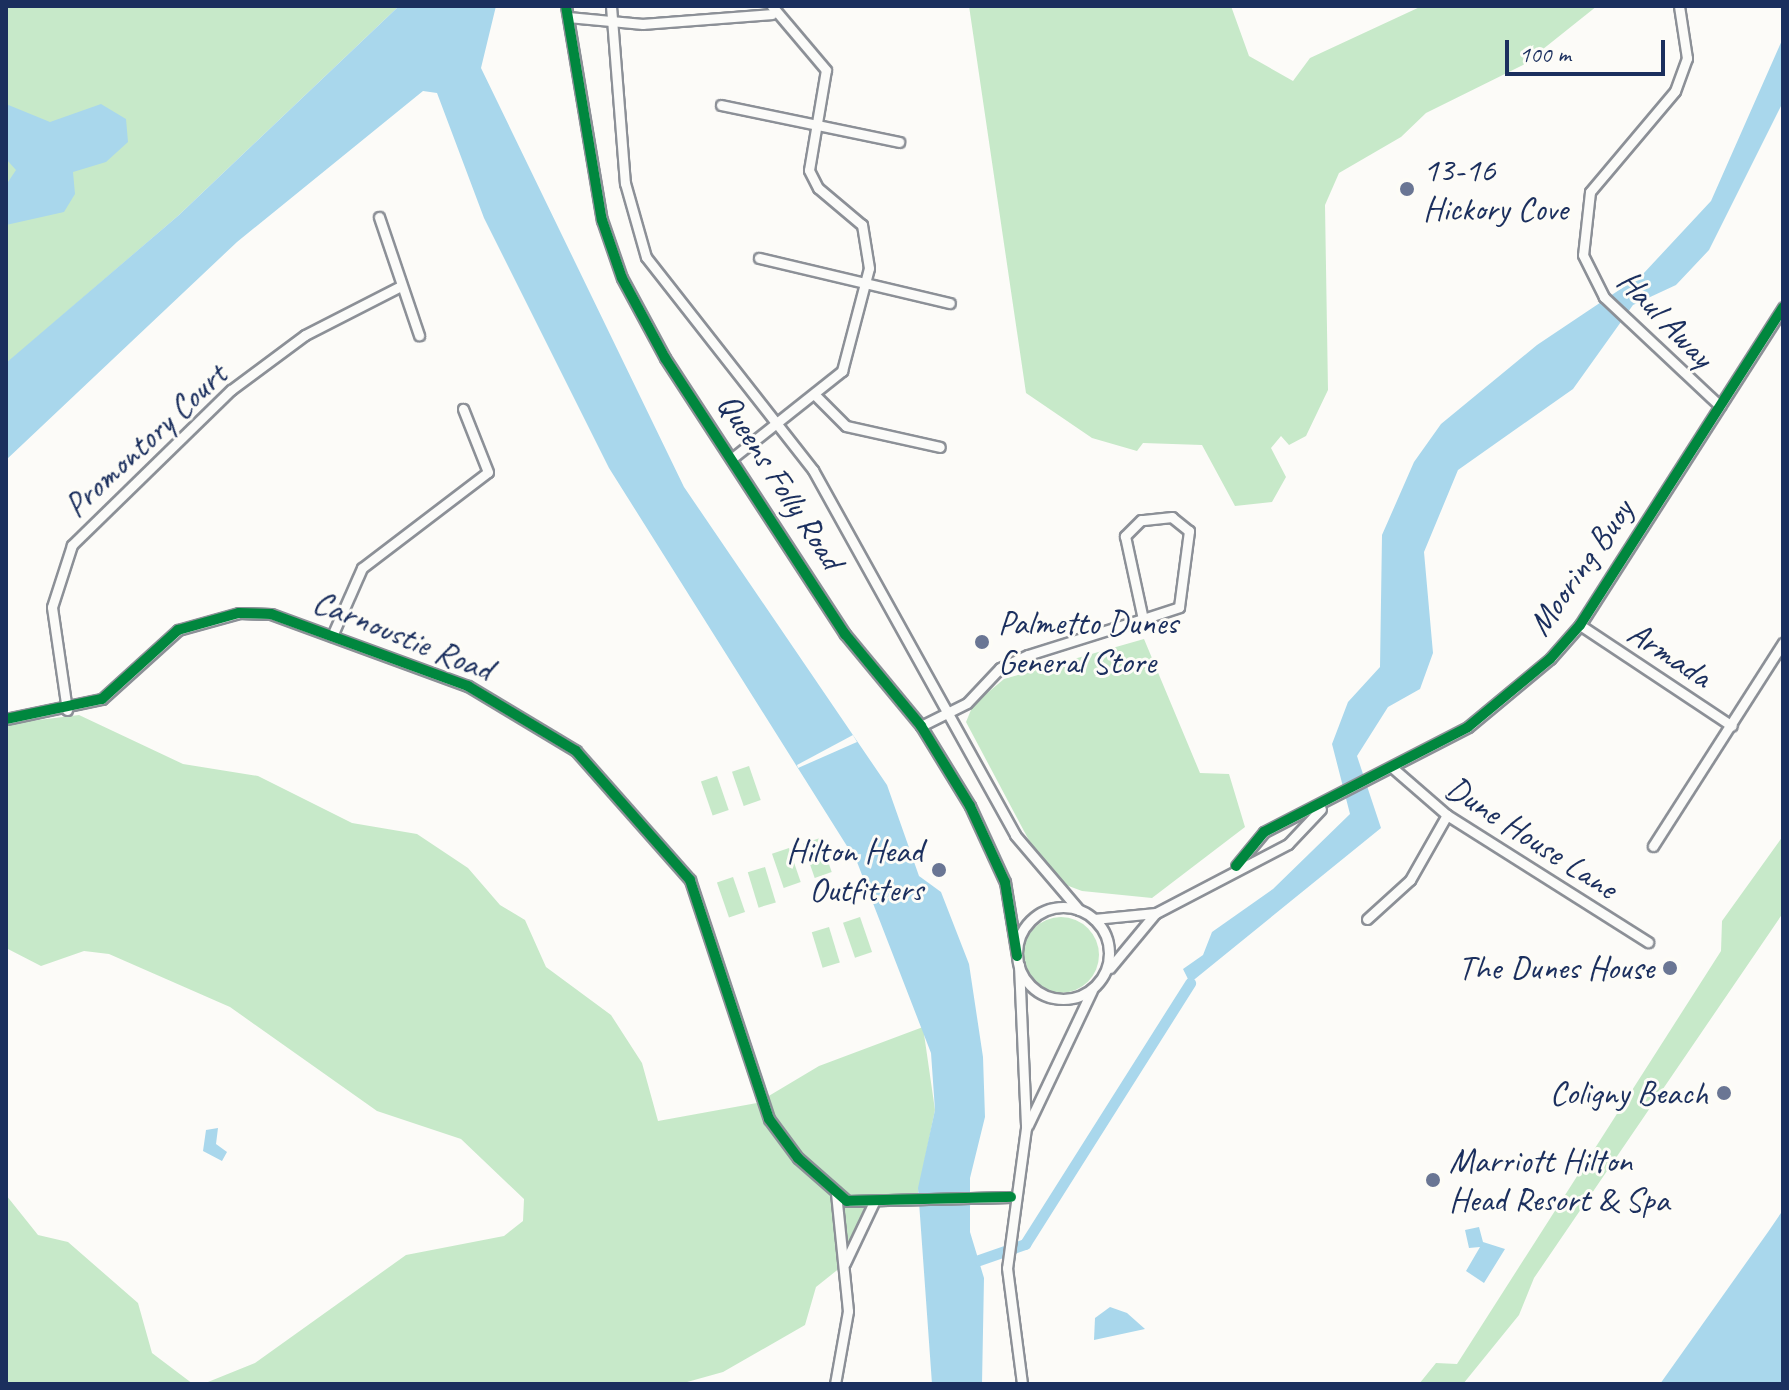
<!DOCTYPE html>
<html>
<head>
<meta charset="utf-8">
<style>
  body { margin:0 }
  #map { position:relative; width:1789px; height:1390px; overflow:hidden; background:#fcfbf8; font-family:Caveat,sans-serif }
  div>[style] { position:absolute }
  .green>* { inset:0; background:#c7e9c9; transform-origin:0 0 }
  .round { border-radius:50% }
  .water>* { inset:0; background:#a9d7ec }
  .pier>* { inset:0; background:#fcfbf8 }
  .canal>* { height:11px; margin:-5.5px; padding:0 5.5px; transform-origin:5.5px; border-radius:5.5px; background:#a9d7ec }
  .roads { filter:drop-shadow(2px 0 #8c9097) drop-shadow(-2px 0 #8c9097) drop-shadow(0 2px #8c9097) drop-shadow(0 -2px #8c9097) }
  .street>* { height:9px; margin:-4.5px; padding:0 4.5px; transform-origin:4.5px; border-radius:4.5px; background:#fbfbf9 }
  .street>.ring { margin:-4.5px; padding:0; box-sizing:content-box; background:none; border:9px solid #fbfbf9; border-radius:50% }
  .cycleway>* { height:10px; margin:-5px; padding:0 5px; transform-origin:5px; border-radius:5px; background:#00873e }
  .dots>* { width:22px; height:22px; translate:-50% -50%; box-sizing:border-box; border:4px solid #fdfcf7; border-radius:50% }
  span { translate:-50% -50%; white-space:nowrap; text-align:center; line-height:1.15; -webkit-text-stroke:6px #fdfcf7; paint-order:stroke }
  .poi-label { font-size:34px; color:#1b2f5e }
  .left { translate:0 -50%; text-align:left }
  .right { translate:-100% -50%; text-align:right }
  .street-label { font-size:34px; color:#1b2f5e }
  .frame { position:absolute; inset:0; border:8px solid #1b2f5e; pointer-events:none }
  .scale { position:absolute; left:1505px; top:40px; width:160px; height:36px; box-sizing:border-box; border:4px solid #1b2f5e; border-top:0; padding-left:10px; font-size:24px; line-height:28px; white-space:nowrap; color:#1b2f5e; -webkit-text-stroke:6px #fdfcf7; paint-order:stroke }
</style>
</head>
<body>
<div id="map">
  <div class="green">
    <i style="clip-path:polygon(6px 6px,399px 6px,179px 215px,6px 364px)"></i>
    <i style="clip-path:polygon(969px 6px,1231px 6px,1249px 56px,1293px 81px,1310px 58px,1422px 6px,1597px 6px,1523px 65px,1426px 113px,1401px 137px,1339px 173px,1325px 205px,1328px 390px,1306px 436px,1289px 445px,1281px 436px,1271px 448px,1286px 477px,1272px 502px,1235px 506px,1202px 445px,1143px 443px,1137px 451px,1092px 438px,1026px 393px)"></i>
    <i style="clip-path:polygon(1144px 639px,1200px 773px,1229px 774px,1245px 827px,1152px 898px,1082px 891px,1066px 885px,1032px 846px,966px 722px,973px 705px,1004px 679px)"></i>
    <i style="clip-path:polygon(79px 715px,183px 764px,258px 776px,352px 823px,417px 834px,468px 868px,500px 905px,525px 920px,546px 967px,611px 1015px,642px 1063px,658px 1121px,757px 1103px,819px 1066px,923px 1027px,935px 1110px,918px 1193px,885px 1195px,856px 1255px,816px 1287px,805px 1325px,723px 1372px,680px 1384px,203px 1384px,255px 1363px,406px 1255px,504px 1236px,523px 1221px,524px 1199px,461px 1139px,377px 1111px,230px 1007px,109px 954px,84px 951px,41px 966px,6px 948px,6px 724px)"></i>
    <i style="left:749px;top:766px;width:36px;height:18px;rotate:71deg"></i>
    <i style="left:717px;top:776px;width:36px;height:17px;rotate:71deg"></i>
    <i style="clip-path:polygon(1783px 836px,1783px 913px,1534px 1278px,1519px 1315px,1463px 1384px,1419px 1384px,1436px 1363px,1457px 1364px,1721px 951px,1722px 921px)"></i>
    <i style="left:820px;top:838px;width:36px;height:18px;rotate:71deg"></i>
    <i style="left:789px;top:848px;width:36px;height:18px;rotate:71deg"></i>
    <i style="left:765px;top:867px;width:37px;height:18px;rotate:73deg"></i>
    <i style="left:733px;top:877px;width:37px;height:17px;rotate:71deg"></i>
    <i style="left:860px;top:917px;width:37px;height:18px;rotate:71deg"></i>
    <i class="round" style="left:1023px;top:917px;width:76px;height:76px"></i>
    <i style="left:829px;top:927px;width:37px;height:18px;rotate:73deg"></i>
    <i style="clip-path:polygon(6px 1195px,38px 1235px,68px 1242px,138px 1303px,152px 1353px,193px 1384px,6px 1384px)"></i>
  </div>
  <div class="water">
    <i style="clip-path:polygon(399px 6px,496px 6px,481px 68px,684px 487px,887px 785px,919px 876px,941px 892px,969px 964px,983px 1057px,985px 1117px,970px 1178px,970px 1232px,984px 1278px,982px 1384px,932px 1384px,918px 1188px,935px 1110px,931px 1053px,857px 862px,609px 468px,484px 218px,437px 93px,423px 91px,237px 242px,6px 460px,6px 363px,179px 215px)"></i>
    <i style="clip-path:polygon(1783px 38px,1783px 102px,1709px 250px,1676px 285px,1633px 305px,1573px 389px,1458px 470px,1424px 552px,1433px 653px,1420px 689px,1388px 707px,1357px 756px,1381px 828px,1190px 983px,1183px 969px,1203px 955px,1212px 932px,1273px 889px,1350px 814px,1332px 744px,1348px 702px,1380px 667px,1382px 535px,1414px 462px,1441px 424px,1537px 345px,1643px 274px,1711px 201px)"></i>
    <i style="clip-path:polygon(6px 104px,50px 122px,101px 104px,126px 119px,128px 142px,106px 162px,73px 172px,75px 194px,64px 212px,6px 225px,6px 185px,16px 170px,6px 159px)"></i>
    <i style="clip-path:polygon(218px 1128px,216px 1144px,227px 1152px,222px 1161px,203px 1151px,206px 1130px)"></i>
    <i style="clip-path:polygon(1783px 1210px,1783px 1384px,1660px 1384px,1768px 1232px)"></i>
    <i style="clip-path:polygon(1479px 1227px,1483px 1242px,1505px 1249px,1484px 1283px,1466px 1271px,1480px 1247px,1469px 1248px,1465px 1230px)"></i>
    <i style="clip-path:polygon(1110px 1307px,1127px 1313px,1145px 1329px,1094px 1340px,1095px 1318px)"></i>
  </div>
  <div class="pier">
    <i style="clip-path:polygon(853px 735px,857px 742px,798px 768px,797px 765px)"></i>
  </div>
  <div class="canal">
    <i style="left:979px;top:1260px;width:49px;rotate:-19.2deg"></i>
    <i style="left:1025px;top:1244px;width:309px;rotate:-57.7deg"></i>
  </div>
  <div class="roads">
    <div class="street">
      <i style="left:566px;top:6px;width:217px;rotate:80.5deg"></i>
      <i style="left:602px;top:220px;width:61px;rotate:71deg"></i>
      <i style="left:622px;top:278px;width:91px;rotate:61.7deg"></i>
      <i style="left:665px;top:358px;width:330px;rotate:56.9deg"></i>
      <i style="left:845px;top:634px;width:119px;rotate:50.4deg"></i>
      <i style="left:921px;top:726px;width:94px;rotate:58.5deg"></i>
      <i style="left:970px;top:806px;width:84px;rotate:65.3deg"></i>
      <i style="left:1005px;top:882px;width:75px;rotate:80.8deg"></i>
      <i style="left:611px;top:6px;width:178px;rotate:85.5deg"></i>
      <i style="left:625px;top:183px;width:77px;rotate:74.2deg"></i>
      <i style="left:646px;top:257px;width:271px;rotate:51.9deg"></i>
      <i style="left:813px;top:470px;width:417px;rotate:61deg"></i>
      <i style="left:1015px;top:835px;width:99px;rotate:49.5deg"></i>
      <i style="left:1679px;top:6px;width:53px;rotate:81.3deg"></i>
      <i style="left:1687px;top:58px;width:35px;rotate:110deg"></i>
      <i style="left:1675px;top:91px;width:132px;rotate:130.1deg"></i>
      <i style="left:1590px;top:192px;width:63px;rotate:96.3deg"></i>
      <i style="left:1583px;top:255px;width:47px;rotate:63.4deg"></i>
      <i style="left:1604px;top:297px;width:159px;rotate:43.2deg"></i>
      <i style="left:568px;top:17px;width:75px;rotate:5.3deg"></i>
      <i style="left:643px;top:24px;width:129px;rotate:-4.4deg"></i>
      <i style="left:721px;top:105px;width:182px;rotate:11.7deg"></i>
      <i style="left:379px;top:217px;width:125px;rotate:71.3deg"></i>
      <i style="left:759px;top:258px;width:196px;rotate:13.3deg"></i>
      <i style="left:816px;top:396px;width:42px;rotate:45deg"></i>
      <i style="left:846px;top:426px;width:96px;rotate:12.6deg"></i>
      <i style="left:735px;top:456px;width:137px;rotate:-38.5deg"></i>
      <i style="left:842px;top:371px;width:106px;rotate:-75.3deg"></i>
      <i style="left:869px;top:268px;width:44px;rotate:-99.2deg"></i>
      <i style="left:862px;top:225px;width:57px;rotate:-139.9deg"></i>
      <i style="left:818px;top:188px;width:20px;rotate:-117deg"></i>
      <i style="left:809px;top:170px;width:101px;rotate:-80.4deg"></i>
      <i style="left:826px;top:70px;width:84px;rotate:-130.2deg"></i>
      <i style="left:1580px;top:625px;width:182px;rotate:33.6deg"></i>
      <i style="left:332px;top:636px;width:74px;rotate:-66.2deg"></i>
      <i style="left:362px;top:568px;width:158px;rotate:-37.3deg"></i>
      <i style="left:488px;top:472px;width:68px;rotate:-111.6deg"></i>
      <i style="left:67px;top:710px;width:104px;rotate:-98.3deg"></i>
      <i style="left:52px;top:607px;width:65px;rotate:-72.1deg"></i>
      <i style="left:72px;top:545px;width:222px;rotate:-44.3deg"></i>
      <i style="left:231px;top:390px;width:92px;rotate:-36.6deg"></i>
      <i style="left:305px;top:335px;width:106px;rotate:-27.1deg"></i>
      <i style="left:6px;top:719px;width:98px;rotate:-11.8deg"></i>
      <i style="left:102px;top:699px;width:103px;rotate:-42.2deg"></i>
      <i style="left:178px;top:630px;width:63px;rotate:-15.6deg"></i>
      <i style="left:239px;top:613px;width:32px;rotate:2deg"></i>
      <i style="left:271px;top:614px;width:210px;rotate:20.1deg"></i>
      <i style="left:468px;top:686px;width:126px;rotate:31deg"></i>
      <i style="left:576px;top:751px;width:172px;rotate:48.5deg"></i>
      <i style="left:690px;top:880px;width:252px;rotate:71.7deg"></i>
      <i style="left:769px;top:1119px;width:49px;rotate:53.4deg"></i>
      <i style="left:798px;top:1158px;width:65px;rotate:41.3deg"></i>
      <i style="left:847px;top:1201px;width:164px;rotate:-1.4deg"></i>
      <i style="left:921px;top:726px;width:51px;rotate:-26.6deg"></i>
      <i style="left:967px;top:703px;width:48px;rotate:-46.7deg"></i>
      <i style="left:1000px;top:668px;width:31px;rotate:-25deg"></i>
      <i style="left:1028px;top:655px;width:121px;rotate:-17.4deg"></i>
      <i style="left:1143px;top:619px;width:38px;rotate:-18deg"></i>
      <i style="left:1179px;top:607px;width:77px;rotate:-82.5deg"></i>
      <i style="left:1189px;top:531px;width:22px;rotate:-141deg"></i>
      <i style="left:1172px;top:517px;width:31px;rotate:174deg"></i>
      <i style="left:1141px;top:520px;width:23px;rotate:135deg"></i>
      <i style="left:1125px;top:536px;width:85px;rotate:77.8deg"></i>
      <i style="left:1394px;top:769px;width:70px;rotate:41deg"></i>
      <i style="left:1447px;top:815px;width:238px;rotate:32.3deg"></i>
      <i style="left:1653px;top:846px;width:241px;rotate:-57.4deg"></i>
      <i style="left:1236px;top:866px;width:44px;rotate:-50.5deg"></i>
      <i style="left:1264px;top:832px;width:229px;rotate:-27.2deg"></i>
      <i style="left:1468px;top:727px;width:107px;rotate:-39.7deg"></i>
      <i style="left:1550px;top:659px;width:45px;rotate:-48.6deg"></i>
      <i style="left:1580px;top:625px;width:377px;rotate:-57.4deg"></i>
      <i class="ring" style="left:1017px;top:907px;width:83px;height:83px"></i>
      <i style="left:1094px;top:919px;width:62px;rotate:-5.5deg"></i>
      <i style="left:1156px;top:913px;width:149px;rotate:-27.6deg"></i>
      <i style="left:1288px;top:844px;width:48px;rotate:-46.7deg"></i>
      <i style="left:1367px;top:919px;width:58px;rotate:-42.2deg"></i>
      <i style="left:1410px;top:880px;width:75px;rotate:-60.4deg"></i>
      <i style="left:1019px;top:965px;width:163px;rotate:87.5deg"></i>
      <i style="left:1026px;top:1128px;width:141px;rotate:97.7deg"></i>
      <i style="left:1007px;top:1268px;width:117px;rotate:82.6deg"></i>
      <i style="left:1110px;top:968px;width:69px;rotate:-50.3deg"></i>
      <i style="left:1028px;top:1125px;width:149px;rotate:-64.6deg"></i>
      <i style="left:845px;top:1263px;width:68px;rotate:-64.6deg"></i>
      <i style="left:835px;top:1384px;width:74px;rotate:-79.9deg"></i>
      <i style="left:848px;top:1311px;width:120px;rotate:-95.8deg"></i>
    </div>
  </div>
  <div class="cycleway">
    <i style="left:566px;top:6px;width:217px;rotate:80.5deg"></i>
    <i style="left:602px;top:220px;width:61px;rotate:71deg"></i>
    <i style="left:622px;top:278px;width:91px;rotate:61.7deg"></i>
    <i style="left:665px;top:358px;width:330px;rotate:56.9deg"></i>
    <i style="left:845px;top:634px;width:119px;rotate:50.4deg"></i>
    <i style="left:921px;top:726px;width:94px;rotate:58.5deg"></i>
    <i style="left:970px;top:806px;width:84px;rotate:65.3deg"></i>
    <i style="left:1005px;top:882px;width:75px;rotate:80.8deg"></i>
    <i style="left:6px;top:719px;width:98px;rotate:-11.8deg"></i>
    <i style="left:102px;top:699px;width:103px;rotate:-42.2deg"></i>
    <i style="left:178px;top:630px;width:63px;rotate:-15.6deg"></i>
    <i style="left:239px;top:613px;width:32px;rotate:2deg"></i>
    <i style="left:271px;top:614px;width:210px;rotate:20.1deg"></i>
    <i style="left:468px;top:686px;width:126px;rotate:31deg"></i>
    <i style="left:576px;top:751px;width:172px;rotate:48.5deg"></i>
    <i style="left:690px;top:880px;width:252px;rotate:71.7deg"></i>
    <i style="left:769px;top:1119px;width:49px;rotate:53.4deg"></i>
    <i style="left:798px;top:1158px;width:65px;rotate:41.3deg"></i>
    <i style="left:847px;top:1201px;width:164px;rotate:-1.4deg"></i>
    <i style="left:1236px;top:866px;width:44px;rotate:-50.5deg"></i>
    <i style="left:1264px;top:832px;width:229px;rotate:-27.2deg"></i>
    <i style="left:1468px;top:727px;width:107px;rotate:-39.7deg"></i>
    <i style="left:1550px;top:659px;width:45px;rotate:-48.6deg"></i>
    <i style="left:1580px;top:625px;width:377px;rotate:-57.4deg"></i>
  </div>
  <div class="dots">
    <i style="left:1407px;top:189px;background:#6a7694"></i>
    <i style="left:982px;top:642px;background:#6a7694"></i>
    <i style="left:939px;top:870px;background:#6a7694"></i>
    <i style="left:1670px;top:968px;background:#6a7694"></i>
    <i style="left:1724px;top:1093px;background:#6a7694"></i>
    <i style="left:1433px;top:1180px;background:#6a7694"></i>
  </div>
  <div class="poi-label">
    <span class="left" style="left:1423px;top:189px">13-16<br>Hickory Cove</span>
    <span class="left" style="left:998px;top:642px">Palmetto Dunes<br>General Store</span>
    <span class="right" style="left:923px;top:870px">Hilton Head<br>Outfitters</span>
    <span class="right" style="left:1654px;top:968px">The Dunes House</span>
    <span class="right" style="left:1708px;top:1093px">Coligny Beach</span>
    <span class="left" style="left:1449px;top:1180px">Marriott Hilton<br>Head Resort &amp; Spa</span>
  </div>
  <div class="street-label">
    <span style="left:1666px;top:318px;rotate:46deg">Haul Away</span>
    <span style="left:145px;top:440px;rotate:-43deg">Promontory Court</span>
    <span style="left:781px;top:481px;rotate:57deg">Queens Folly Road</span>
    <span style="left:1580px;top:567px;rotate:-55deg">Mooring Buoy</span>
    <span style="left:403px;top:635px;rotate:22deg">Carnoustie Road</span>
    <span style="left:1670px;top:654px;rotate:33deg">Armada</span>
    <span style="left:1532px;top:837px;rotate:33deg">Dune House Lane</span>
  </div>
  <div class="frame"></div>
  <div class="scale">100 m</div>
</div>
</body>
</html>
